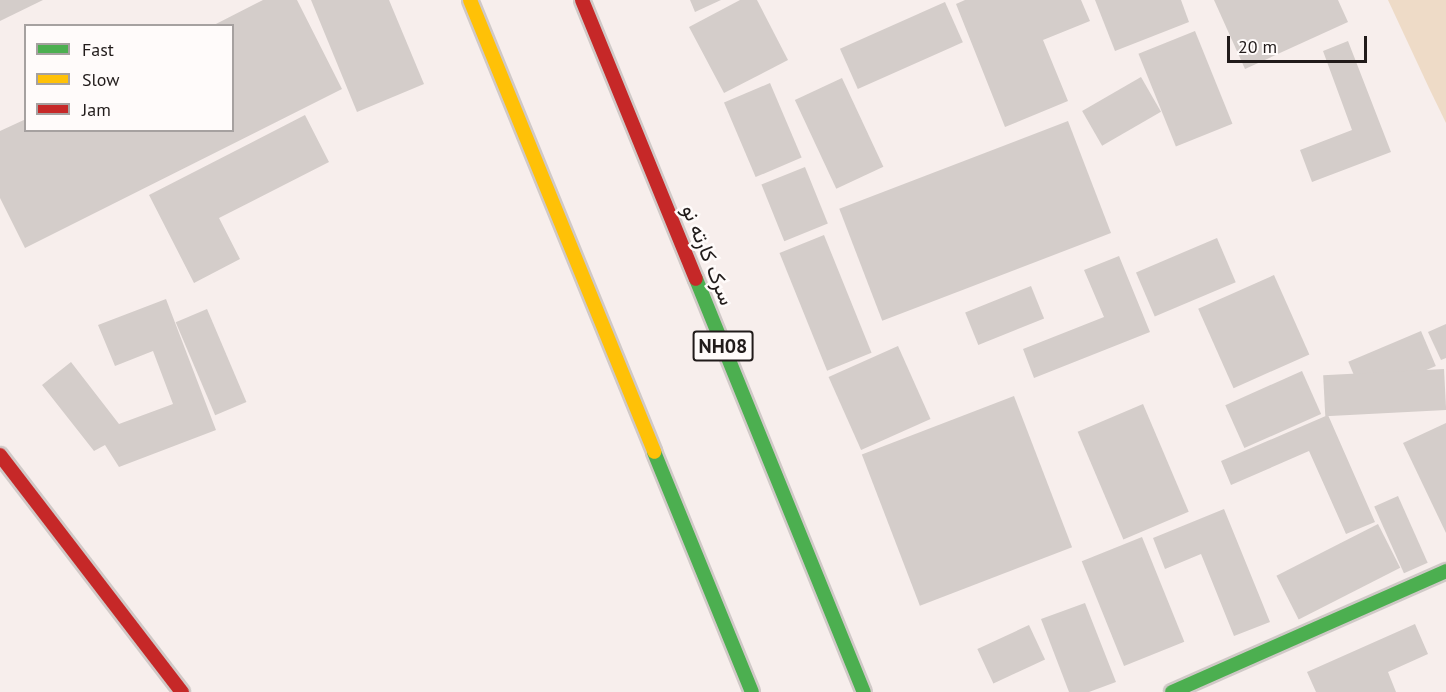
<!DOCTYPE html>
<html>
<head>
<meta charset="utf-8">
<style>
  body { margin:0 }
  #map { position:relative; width:1446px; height:692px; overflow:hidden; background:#f7eeec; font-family:"PT Sans",Vazirmatn,sans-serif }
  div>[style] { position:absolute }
  .green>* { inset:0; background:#eedbc7 }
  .building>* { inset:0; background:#d4cdca; transform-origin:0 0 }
  .roads { filter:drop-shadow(2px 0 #d0c9c7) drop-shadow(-2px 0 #d0c9c7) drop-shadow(0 2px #d0c9c7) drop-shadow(0 -2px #d0c9c7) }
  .fast>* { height:14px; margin:-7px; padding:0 7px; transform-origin:7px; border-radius:7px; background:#4caf50 }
  .slow>* { height:14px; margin:-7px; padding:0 7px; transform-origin:7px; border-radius:7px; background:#ffc107 }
  .jam>* { height:14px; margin:-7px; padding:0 7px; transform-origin:7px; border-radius:7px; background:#c62828 }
  span { translate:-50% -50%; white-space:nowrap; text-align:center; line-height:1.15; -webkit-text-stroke:5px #fffbfa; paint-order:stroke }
  .shield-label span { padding:2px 4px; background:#fffbfa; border:2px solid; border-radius:4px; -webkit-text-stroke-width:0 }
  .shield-label { font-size:20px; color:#211b1a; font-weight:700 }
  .street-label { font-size:21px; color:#211b1a }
  .legend { position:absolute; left:24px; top:24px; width:210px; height:108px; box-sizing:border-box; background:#fffbfa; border:2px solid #a6a1a0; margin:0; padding:8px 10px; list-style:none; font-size:18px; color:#211b1a }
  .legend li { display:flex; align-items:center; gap:12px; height:30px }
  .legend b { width:30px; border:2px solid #a6a1a0 }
  .scale { position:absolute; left:1227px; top:36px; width:140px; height:27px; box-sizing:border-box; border:3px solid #211b1a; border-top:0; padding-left:8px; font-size:18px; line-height:21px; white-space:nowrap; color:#211b1a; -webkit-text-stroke:4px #fffbfa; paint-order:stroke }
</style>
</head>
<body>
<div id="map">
  <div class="green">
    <i style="clip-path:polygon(1388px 0,1446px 0,1446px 123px,1429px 88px)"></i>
  </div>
  <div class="building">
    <i style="clip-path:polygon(0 0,43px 0,0 21px)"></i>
    <i style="clip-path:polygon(263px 0,297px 0,342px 89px,25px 248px,0 198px,0 131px,26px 119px,26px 130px,232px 130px,232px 26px,212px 26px)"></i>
    <i style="clip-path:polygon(311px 0,389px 0,424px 84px,357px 112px)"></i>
    <i style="clip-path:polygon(690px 0,721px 0,695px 12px)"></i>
    <i style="clip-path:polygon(740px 0,757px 0,788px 60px,724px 93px,689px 27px)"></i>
    <i style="clip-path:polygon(965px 0,1081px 0,1090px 21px,1043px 40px,1068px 101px,1005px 127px,956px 4px)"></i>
    <i style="clip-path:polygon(1095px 0,1181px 0,1189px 22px,1115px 51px)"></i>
    <i style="clip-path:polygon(1214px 0,1338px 0,1348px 22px,1245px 69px)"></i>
    <i style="left:945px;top:2px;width:44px;height:115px;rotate:66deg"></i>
    <i style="left:1195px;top:31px;width:100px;height:61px;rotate:68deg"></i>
    <i style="clip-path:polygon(1348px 41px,1391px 152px,1312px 182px,1300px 150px,1352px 130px,1323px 51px)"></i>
    <i style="left:1141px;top:77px;width:40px;height:68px;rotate:60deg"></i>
    <i style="left:842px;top:78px;width:98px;height:52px;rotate:65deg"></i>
    <i style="left:770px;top:83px;width:81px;height:50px;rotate:67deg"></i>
    <i style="clip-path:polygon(305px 115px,329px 162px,219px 218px,240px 259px,194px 283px,149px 195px)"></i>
    <i style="left:1068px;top:121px;width:120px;height:245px;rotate:69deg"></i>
    <i style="left:805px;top:167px;width:61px;height:47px;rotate:68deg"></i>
    <i style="left:824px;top:235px;width:127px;height:48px;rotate:68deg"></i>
    <i style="left:1217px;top:238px;width:48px;height:88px;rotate:67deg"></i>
    <i style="clip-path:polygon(1119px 256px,1150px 332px,1034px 378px,1023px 349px,1104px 317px,1084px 270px)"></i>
    <i style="left:1274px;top:275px;width:87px;height:83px;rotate:66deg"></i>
    <i style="left:1031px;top:286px;width:35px;height:71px;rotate:68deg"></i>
    <i style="clip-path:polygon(166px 299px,216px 430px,119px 467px,105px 445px,94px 451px,42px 385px,71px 362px,119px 424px,173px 404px,153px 351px,115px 366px,98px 325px)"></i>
    <i style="left:207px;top:309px;width:101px;height:34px;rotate:67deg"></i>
    <i style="clip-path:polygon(1446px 324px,1446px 358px,1441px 360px,1428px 332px)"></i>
    <i style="left:1421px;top:331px;width:38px;height:79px;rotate:67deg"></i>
    <i style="left:898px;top:346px;width:80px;height:76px;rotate:66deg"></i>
    <i style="left:1444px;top:369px;width:41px;height:121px;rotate:87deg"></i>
    <i style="left:1302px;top:371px;width:47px;height:84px;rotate:66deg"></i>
    <i style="left:1014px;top:396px;width:162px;height:163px;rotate:69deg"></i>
    <i style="left:1143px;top:404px;width:117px;height:71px;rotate:67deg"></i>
    <i style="clip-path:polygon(1328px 415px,1375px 522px,1346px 534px,1309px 451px,1231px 485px,1221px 461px)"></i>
    <i style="clip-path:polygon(1446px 423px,1446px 533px,1403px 443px)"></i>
    <i style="left:1398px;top:496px;width:73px;height:26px;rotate:66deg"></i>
    <i style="clip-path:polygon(1224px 509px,1270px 622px,1234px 636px,1201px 554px,1165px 569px,1153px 538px)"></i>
    <i style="left:1378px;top:524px;width:49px;height:114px;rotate:63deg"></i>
    <i style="left:1142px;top:537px;width:113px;height:65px;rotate:68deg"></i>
    <i style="clip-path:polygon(1085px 603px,1116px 682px,1089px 692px,1069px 692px,1041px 619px)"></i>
    <i style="clip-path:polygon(1415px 624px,1428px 654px,1388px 672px,1396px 692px,1316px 692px,1307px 672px)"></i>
    <i style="left:1029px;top:625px;width:38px;height:57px;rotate:65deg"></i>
  </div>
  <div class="roads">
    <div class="fast">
      <i style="left:696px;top:279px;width:446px;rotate:67.9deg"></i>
      <i style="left:654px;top:452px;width:259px;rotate:67.8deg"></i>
      <i style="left:1172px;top:692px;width:300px;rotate:-23.8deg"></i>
    </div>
    <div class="slow">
      <i style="left:470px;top:0;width:488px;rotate:67.8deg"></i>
    </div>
    <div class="jam">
      <i style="left:582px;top:0;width:301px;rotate:67.8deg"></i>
      <i style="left:0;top:455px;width:299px;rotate:52.5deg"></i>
    </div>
  </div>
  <div class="shield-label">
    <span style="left:723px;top:346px">NH08</span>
  </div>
  <div class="street-label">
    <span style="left:708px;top:255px;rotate:68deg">سرک کارته نو</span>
  </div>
  <ul class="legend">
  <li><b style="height:8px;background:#4caf50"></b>Fast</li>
  <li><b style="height:8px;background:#ffc107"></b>Slow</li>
  <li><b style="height:8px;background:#c62828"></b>Jam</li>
  </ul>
  <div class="scale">20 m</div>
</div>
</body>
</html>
